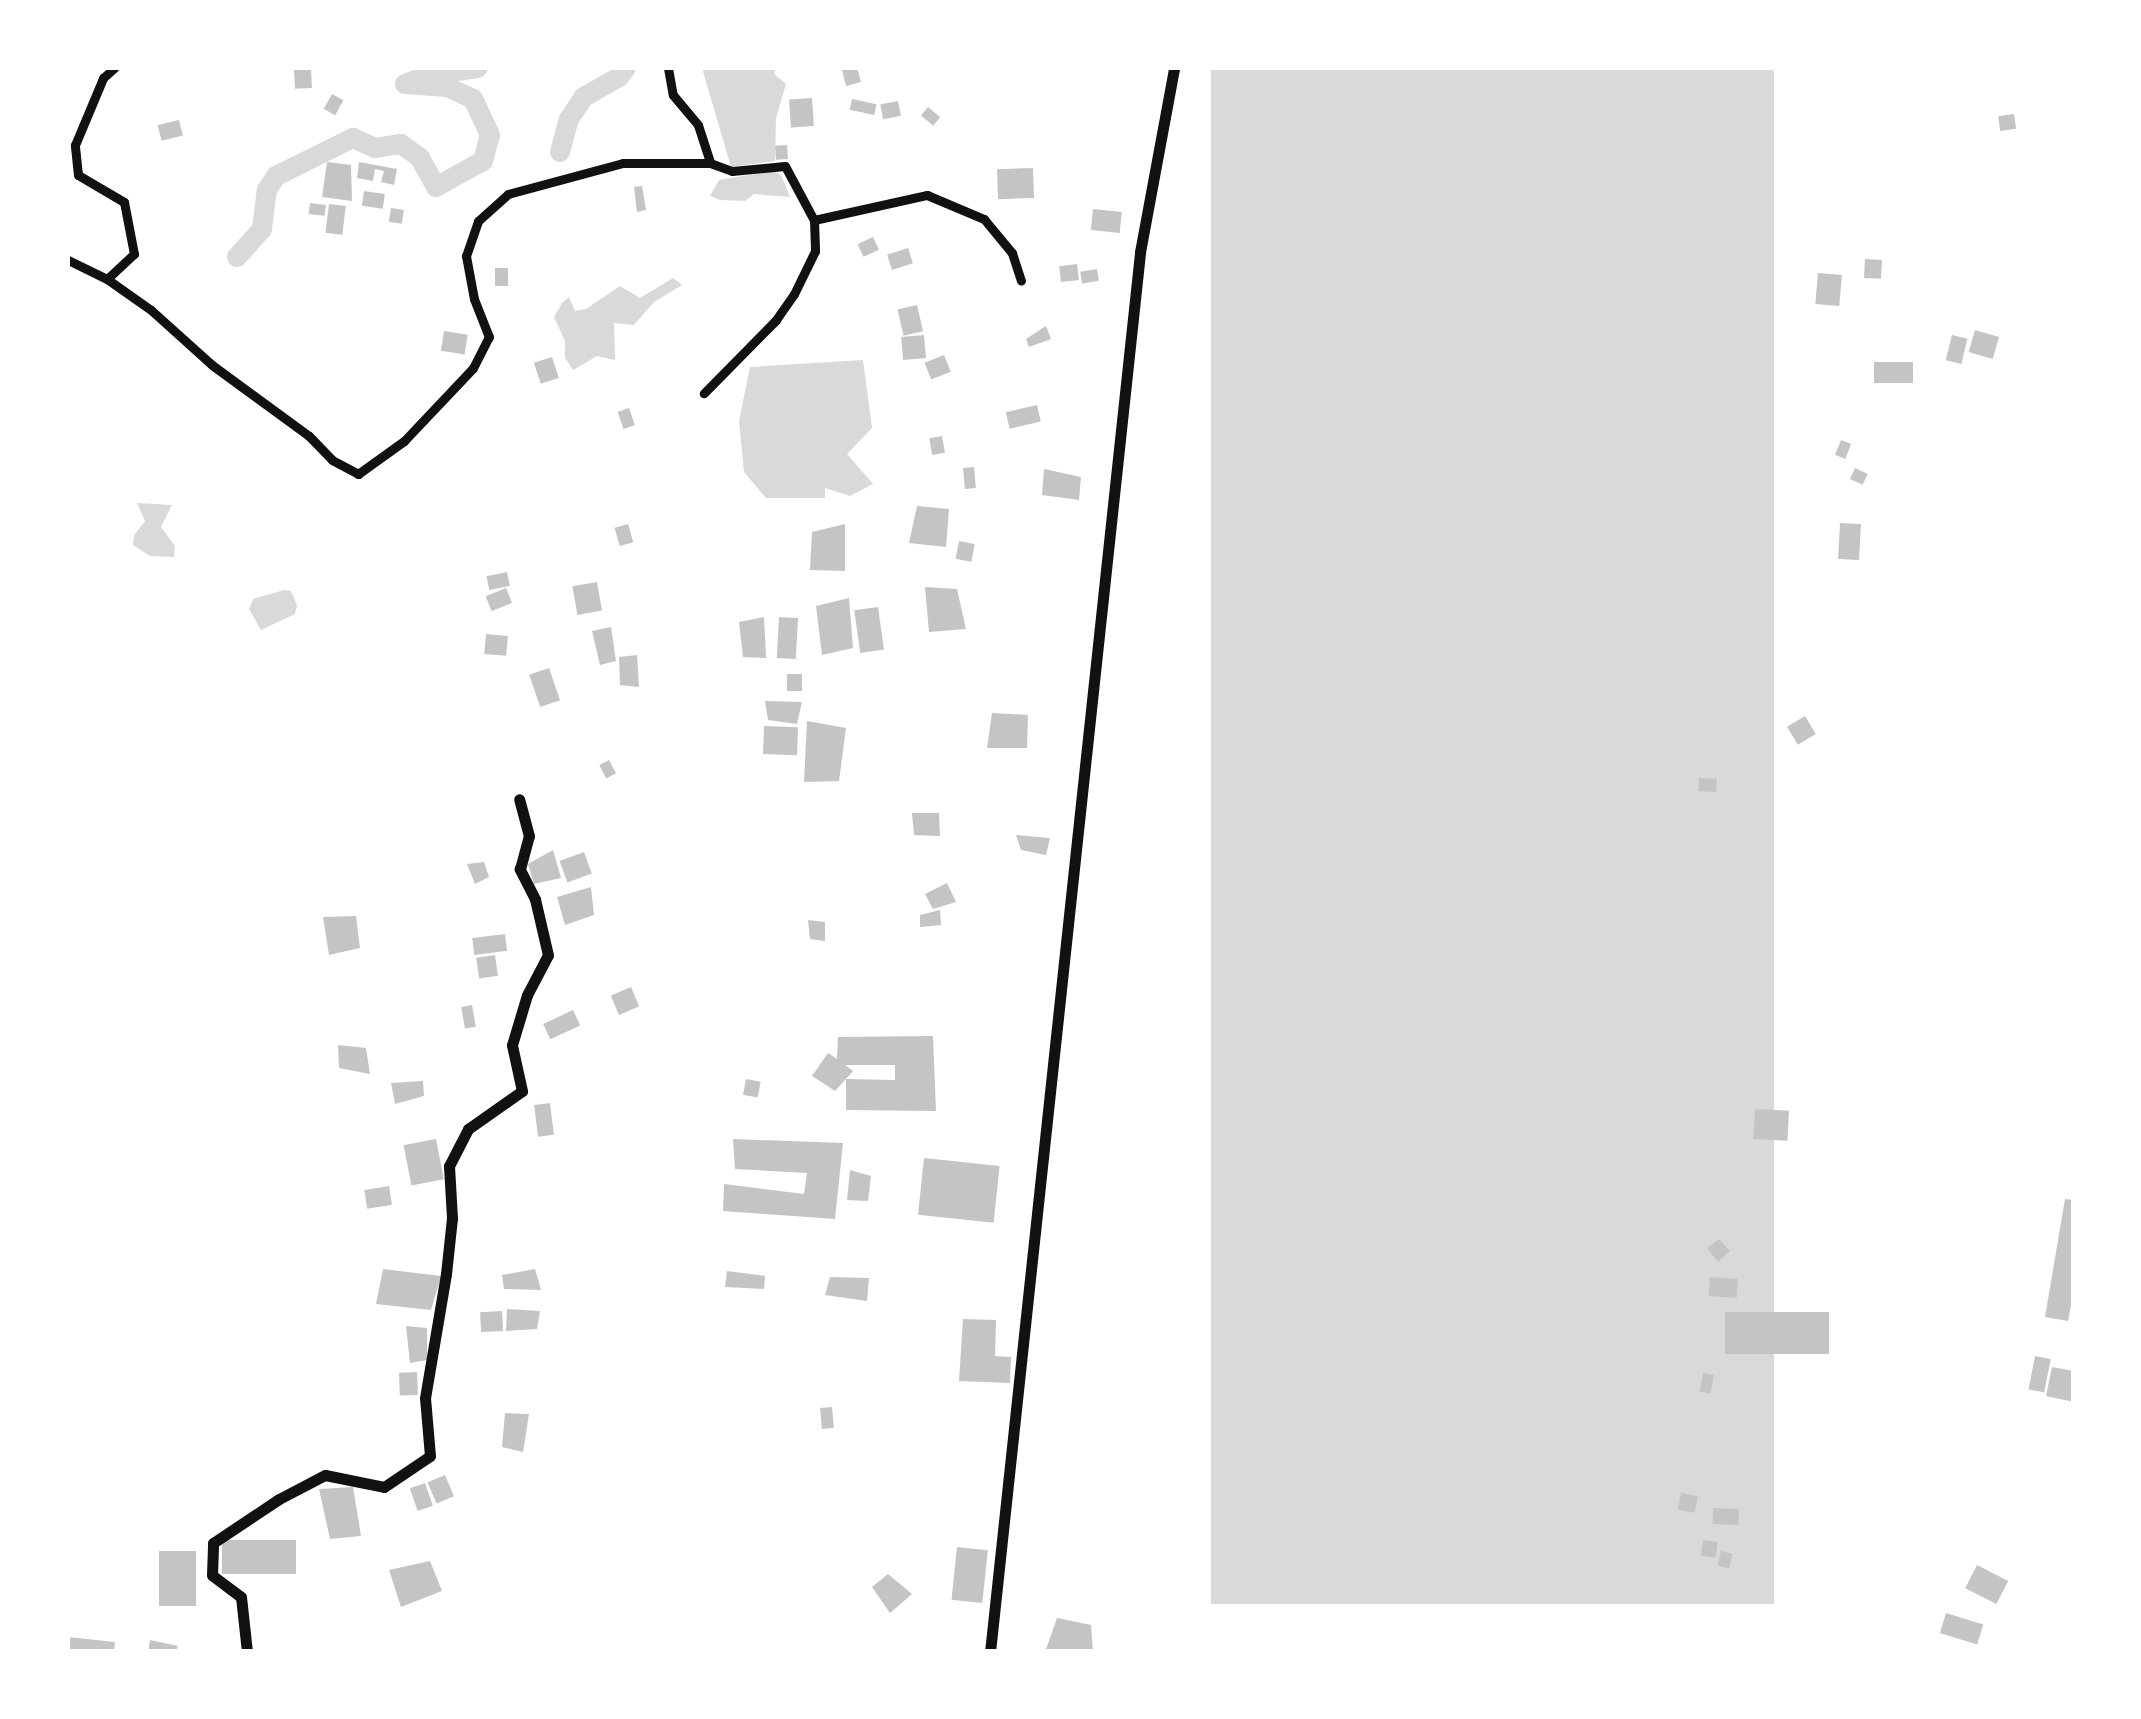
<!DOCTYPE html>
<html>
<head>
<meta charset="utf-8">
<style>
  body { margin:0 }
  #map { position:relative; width:2141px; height:1719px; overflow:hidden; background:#fff; font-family:Barlow,sans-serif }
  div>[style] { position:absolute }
  .water>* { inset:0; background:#d9d9d9; transform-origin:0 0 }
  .canal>* { height:20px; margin:-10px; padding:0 10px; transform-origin:10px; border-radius:10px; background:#d9d9d9 }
  .building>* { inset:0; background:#c4c4c4; transform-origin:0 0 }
  .minor>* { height:9px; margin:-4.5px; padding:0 4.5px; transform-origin:4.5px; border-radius:4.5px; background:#111 }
  .tertiary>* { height:11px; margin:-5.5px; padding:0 5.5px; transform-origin:5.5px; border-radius:5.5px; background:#111 }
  span { translate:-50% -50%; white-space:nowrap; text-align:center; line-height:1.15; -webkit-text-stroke:8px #fff; paint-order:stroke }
  .frame { position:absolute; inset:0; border:70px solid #fff; pointer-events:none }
</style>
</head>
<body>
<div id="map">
  <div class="water">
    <i style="clip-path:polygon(702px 68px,776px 68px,774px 74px,786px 84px,776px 118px,775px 161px,731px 167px)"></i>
    <i style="left:1211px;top:68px;width:563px;height:1536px"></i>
    <i style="clip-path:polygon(773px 171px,781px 175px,790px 197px,754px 194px,745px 201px,720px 200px,710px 196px,719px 180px)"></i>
    <i style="clip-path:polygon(673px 278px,682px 285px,654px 302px,634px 325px,614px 323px,615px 360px,597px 356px,573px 370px,565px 358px,565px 341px,554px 317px,562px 303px,569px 297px,575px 311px,586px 309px,620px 286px,640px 298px)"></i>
    <i style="clip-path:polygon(863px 360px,872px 428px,847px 454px,873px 484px,850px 496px,825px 488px,825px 498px,766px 498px,744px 472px,739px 421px,750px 367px)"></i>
    <i style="clip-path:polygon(137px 503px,172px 505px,161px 527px,175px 546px,174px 557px,150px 556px,133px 545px,134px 535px,145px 521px)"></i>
    <i style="clip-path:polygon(284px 590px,291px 591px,297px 605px,295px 614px,261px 630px,249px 609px,253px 599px)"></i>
  </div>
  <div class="canal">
    <i style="left:560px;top:152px;width:34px;rotate:-75deg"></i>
    <i style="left:569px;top:119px;width:27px;rotate:-56deg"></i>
    <i style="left:584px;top:97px;width:40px;rotate:-29.7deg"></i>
    <i style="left:619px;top:77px;width:11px;rotate:-52deg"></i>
    <i style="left:237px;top:257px;width:38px;rotate:-48deg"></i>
    <i style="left:262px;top:229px;width:39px;rotate:-83deg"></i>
    <i style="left:267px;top:190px;width:17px;rotate:-57deg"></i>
    <i style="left:276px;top:176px;width:86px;rotate:-26.3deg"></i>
    <i style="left:353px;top:138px;width:24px;rotate:24deg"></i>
    <i style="left:375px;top:148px;width:26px;rotate:-9deg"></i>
    <i style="left:401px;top:144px;width:24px;rotate:36deg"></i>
    <i style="left:420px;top:158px;width:33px;rotate:61deg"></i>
    <i style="left:436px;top:187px;width:54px;rotate:-29deg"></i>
    <i style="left:483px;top:161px;width:27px;rotate:-75deg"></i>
    <i style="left:490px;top:135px;width:40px;rotate:-115deg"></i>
    <i style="left:473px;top:99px;width:29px;rotate:-155deg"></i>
    <i style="left:447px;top:87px;width:42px;rotate:-175.9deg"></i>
    <i style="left:405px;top:84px;width:26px;rotate:-21deg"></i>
    <i style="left:429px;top:75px;width:49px;rotate:-8.1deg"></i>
  </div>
  <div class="building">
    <i style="clip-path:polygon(857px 68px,861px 82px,846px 86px,842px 70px)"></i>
    <i style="left:311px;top:69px;width:19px;height:17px;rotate:87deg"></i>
    <i style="left:332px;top:94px;width:13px;height:17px;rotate:29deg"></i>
    <i style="left:812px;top:98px;width:28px;height:23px;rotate:86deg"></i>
    <i style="left:852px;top:99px;width:25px;height:11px;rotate:12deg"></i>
    <i style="left:898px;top:101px;width:15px;height:18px;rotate:79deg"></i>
    <i style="left:928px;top:107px;width:16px;height:11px;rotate:40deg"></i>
    <i style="left:2014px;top:114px;width:15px;height:16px;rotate:82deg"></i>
    <i style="left:179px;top:120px;width:16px;height:22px;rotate:76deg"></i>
    <i style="left:787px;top:145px;width:14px;height:12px;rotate:86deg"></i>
    <i style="clip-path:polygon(327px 162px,351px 165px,352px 201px,322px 197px)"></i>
    <i style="clip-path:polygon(359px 162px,397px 169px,394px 185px,381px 182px,384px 171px,375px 169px,373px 181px,357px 178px)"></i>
    <i style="left:1033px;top:168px;width:30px;height:36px;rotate:88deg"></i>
    <i style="clip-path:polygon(642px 186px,646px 210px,637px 212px,634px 187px)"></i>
    <i style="left:364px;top:191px;width:21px;height:15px;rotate:8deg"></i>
    <i style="left:310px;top:203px;width:16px;height:11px;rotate:7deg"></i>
    <i style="left:329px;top:204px;width:17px;height:29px;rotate:7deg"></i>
    <i style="left:391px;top:208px;width:13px;height:14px;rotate:9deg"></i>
    <i style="left:1093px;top:209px;width:29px;height:21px;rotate:6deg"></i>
    <i style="left:873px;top:237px;width:14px;height:17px;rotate:65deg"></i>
    <i style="left:908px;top:248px;width:16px;height:22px;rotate:72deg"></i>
    <i style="left:1865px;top:259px;width:17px;height:19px;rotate:3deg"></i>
    <i style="left:1077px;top:264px;width:16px;height:18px;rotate:83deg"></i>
    <i style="left:495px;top:268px;width:13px;height:18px"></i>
    <i style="left:1097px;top:269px;width:12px;height:17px;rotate:81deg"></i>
    <i style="left:1818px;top:273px;width:24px;height:31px;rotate:5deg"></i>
    <i style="left:917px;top:305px;width:27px;height:20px;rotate:77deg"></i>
    <i style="clip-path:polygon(1046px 326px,1051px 339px,1029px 347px,1026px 339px)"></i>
    <i style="left:1975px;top:330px;width:25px;height:23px;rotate:16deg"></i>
    <i style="left:444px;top:331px;width:24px;height:20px;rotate:9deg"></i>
    <i style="left:924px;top:335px;width:23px;height:23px;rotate:85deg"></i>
    <i style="left:1952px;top:335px;width:16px;height:26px;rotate:14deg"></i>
    <i style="left:944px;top:355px;width:18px;height:21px;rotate:68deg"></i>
    <i style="left:552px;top:357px;width:22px;height:19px;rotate:72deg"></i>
    <i style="left:1913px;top:362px;width:21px;height:39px;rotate:90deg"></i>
    <i style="left:1037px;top:405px;width:17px;height:32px;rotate:77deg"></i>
    <i style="left:629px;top:408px;width:18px;height:12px;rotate:71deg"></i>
    <i style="left:942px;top:436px;width:17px;height:13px;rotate:80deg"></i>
    <i style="left:1841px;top:440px;width:11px;height:16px;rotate:22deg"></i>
    <i style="left:974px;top:467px;width:21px;height:11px;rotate:85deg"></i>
    <i style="left:1855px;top:468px;width:14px;height:12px;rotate:25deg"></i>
    <i style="clip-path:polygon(1044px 469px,1081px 477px,1079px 500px,1042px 495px)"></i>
    <i style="clip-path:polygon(917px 506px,949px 509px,946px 547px,909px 543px)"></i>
    <i style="left:1840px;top:523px;width:21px;height:36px;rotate:3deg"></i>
    <i style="left:628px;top:524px;width:19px;height:14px;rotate:74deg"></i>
    <i style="clip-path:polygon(845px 524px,845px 571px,810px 570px,812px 532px)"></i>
    <i style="left:959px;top:541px;width:16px;height:18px;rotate:11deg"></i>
    <i style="left:507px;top:572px;width:14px;height:21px;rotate:78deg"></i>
    <i style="left:597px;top:582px;width:29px;height:25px;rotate:80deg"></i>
    <i style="clip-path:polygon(925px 587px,957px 589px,966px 629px,929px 632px)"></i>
    <i style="left:506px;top:588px;width:16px;height:22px;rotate:68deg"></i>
    <i style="clip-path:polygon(849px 598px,853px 648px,822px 655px,816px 606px)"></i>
    <i style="left:878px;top:607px;width:43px;height:24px;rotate:82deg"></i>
    <i style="clip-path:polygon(764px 617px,766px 658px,743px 657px,739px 622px)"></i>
    <i style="left:779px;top:617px;width:19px;height:41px;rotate:3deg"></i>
    <i style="clip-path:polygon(611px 627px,616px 661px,600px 665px,592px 631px)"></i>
    <i style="left:486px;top:634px;width:22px;height:20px;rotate:5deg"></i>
    <i style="clip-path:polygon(637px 655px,639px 687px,620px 685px,619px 657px)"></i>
    <i style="left:549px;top:668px;width:34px;height:21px;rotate:71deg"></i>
    <i style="left:787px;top:674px;width:15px;height:17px"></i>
    <i style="clip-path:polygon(765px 701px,802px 702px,797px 724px,768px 720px)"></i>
    <i style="clip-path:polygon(992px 713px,1028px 715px,1027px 748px,987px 748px)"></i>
    <i style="left:1805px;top:716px;width:21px;height:21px;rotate:59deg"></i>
    <i style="clip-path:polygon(807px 721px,846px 728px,839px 781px,804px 782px)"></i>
    <i style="left:764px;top:726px;width:34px;height:28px;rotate:2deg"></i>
    <i style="left:609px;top:760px;width:15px;height:11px;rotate:62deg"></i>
    <i style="left:1699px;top:778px;width:18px;height:13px;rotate:3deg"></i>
    <i style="clip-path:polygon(912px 813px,939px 813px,940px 836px,914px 835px)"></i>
    <i style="clip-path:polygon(1016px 835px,1050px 838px,1046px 855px,1021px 850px)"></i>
    <i style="clip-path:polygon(553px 850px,561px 878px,534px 884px,528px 864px)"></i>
    <i style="left:584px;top:852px;width:23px;height:26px;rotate:70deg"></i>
    <i style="clip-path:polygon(484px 862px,489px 877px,475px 884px,467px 864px)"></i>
    <i style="clip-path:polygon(947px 883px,956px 902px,933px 909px,925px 894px)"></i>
    <i style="clip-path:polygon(591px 887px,594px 915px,565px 925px,557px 897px)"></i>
    <i style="clip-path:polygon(940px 910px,941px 925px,920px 927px,920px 915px)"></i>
    <i style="clip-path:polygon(356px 916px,360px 948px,329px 955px,323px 917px)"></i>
    <i style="clip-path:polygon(808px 920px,825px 922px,825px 941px,810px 939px)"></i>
    <i style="left:505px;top:934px;width:17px;height:33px;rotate:83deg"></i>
    <i style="left:495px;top:955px;width:21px;height:19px;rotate:82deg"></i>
    <i style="left:631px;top:987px;width:21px;height:22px;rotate:67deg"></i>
    <i style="left:472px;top:1005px;width:22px;height:11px;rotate:80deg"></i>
    <i style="left:573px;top:1010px;width:17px;height:33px;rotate:65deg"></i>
    <i style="clip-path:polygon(933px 1036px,936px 1111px,846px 1110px,846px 1079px,895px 1080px,895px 1065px,845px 1065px,853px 1071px,835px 1091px,812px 1076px,828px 1053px,837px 1059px,838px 1037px)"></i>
    <i style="clip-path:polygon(338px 1045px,366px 1048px,370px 1074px,339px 1068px)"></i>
    <i style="left:746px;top:1079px;width:15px;height:16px;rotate:11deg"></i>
    <i style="clip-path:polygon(423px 1081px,424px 1096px,395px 1104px,391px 1083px)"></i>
    <i style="left:550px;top:1103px;width:32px;height:16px;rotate:83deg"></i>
    <i style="left:1755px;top:1109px;width:34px;height:30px;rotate:3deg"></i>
    <i style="left:436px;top:1139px;width:41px;height:33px;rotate:79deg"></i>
    <i style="clip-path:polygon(733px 1139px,843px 1143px,835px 1219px,723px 1211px,724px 1184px,804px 1194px,807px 1173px,735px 1169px)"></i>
    <i style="left:924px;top:1158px;width:76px;height:57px;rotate:6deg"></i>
    <i style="clip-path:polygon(850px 1170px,871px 1176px,868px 1201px,847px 1200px)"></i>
    <i style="left:389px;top:1186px;width:19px;height:25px;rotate:81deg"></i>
    <i style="clip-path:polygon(2065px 1199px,2074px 1200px,2074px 1290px,2068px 1321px,2045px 1317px)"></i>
    <i style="clip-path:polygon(1719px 1239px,1730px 1251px,1718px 1262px,1707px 1248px)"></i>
    <i style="clip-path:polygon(383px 1269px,441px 1276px,431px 1310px,376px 1304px)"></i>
    <i style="clip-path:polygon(535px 1269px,541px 1290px,504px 1289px,502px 1275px)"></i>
    <i style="clip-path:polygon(727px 1271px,765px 1276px,764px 1289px,725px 1287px)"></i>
    <i style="clip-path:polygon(830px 1277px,869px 1278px,867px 1301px,825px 1295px)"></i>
    <i style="left:1710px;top:1277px;width:28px;height:19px;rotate:4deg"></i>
    <i style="clip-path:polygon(507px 1309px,540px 1311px,537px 1329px,506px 1331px)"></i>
    <i style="left:502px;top:1311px;width:20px;height:22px;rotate:87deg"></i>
    <i style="left:1829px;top:1312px;width:42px;height:104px;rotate:90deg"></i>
    <i style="clip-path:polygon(963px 1319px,996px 1320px,995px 1356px,1011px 1357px,1010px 1383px,959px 1381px)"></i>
    <i style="clip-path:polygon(406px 1326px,427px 1328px,427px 1360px,410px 1363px)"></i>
    <i style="left:2035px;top:1356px;width:16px;height:34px;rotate:11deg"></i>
    <i style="clip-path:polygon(2052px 1367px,2074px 1371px,2074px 1402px,2046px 1396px)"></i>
    <i style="left:417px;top:1372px;width:23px;height:18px;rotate:88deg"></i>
    <i style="left:1703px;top:1373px;width:11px;height:19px;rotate:10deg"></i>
    <i style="left:832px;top:1407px;width:21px;height:12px;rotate:85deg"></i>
    <i style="clip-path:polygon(505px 1413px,529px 1414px,523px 1452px,502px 1447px)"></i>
    <i style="left:445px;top:1475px;width:23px;height:19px;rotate:67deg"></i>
    <i style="left:425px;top:1483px;width:24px;height:16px;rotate:71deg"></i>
    <i style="clip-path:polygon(353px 1487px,361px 1536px,330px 1539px,319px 1489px)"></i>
    <i style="left:1681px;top:1493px;width:17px;height:17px;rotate:10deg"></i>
    <i style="left:1713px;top:1508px;width:26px;height:16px;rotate:2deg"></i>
    <i style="left:296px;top:1540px;width:34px;height:74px;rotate:90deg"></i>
    <i style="left:1703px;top:1540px;width:15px;height:16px;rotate:8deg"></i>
    <i style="left:957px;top:1547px;width:31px;height:53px;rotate:6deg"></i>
    <i style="left:159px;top:1551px;width:37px;height:55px"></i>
    <i style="left:1721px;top:1551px;width:12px;height:15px;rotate:14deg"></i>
    <i style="clip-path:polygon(430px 1561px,442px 1591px,401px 1607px,389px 1570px)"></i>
    <i style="left:1977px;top:1565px;width:35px;height:26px;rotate:27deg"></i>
    <i style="clip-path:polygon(888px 1574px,912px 1594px,890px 1613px,872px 1587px)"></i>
    <i style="left:1946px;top:1613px;width:39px;height:21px;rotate:17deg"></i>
    <i style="clip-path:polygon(1057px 1618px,1091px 1625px,1093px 1652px,1045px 1652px)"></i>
    <i style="clip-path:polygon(68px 1637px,115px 1642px,114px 1652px,68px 1652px)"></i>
    <i style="clip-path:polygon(150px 1640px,178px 1646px,176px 1652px,148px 1652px)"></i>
  </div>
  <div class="minor">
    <i style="left:668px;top:68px;width:27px;rotate:80deg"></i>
    <i style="left:673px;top:95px;width:39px;rotate:50deg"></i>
    <i style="left:698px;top:125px;width:40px;rotate:72deg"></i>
    <i style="left:710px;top:163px;width:23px;rotate:20deg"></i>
    <i style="left:732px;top:171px;width:53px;rotate:-5.4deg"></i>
    <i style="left:785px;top:166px;width:61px;rotate:61.8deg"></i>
    <i style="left:814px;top:220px;width:31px;rotate:88deg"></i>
    <i style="left:815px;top:251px;width:48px;rotate:116deg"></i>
    <i style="left:794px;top:294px;width:32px;rotate:125deg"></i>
    <i style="left:776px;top:320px;width:103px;rotate:134.6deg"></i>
    <i style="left:814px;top:220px;width:116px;rotate:-12.5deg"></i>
    <i style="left:927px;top:195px;width:62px;rotate:22.8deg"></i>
    <i style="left:984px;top:219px;width:44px;rotate:50.5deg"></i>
    <i style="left:1012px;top:253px;width:29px;rotate:72deg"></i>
    <i style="left:68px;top:260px;width:43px;rotate:26deg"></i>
    <i style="left:107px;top:279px;width:54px;rotate:35.2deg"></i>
    <i style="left:151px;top:310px;width:82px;rotate:42deg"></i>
    <i style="left:212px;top:365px;width:120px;rotate:36.2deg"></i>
    <i style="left:309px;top:436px;width:33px;rotate:46deg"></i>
    <i style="left:332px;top:460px;width:30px;rotate:28deg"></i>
    <i style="left:358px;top:474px;width:57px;rotate:-35.7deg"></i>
    <i style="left:404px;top:441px;width:100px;rotate:-46.6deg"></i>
    <i style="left:473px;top:368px;width:35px;rotate:-63deg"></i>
    <i style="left:489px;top:337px;width:41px;rotate:-111.5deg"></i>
    <i style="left:474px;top:299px;width:44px;rotate:-100.5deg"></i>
    <i style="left:466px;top:256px;width:37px;rotate:-71deg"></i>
    <i style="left:478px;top:221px;width:40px;rotate:-42deg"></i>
    <i style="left:508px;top:194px;width:119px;rotate:-15.1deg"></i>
    <i style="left:623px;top:163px;width:87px"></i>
    <i style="left:107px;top:279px;width:37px;rotate:-43deg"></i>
    <i style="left:134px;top:254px;width:53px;rotate:-100.9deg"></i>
    <i style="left:124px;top:202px;width:53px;rotate:-149.6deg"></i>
    <i style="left:78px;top:175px;width:30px;rotate:-96deg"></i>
    <i style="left:75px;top:145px;width:73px;rotate:-67.3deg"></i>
    <i style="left:103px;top:78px;width:15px;rotate:-42deg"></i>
  </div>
  <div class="tertiary">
    <i style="left:247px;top:1652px;width:55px;rotate:-96.2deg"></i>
    <i style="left:241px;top:1597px;width:36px;rotate:-143deg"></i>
    <i style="left:212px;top:1575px;width:32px;rotate:-88deg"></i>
    <i style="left:213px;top:1543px;width:79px;rotate:-33.7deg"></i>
    <i style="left:279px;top:1499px;width:52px;rotate:-27.6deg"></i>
    <i style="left:325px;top:1475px;width:60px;rotate:11.5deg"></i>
    <i style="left:384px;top:1487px;width:55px;rotate:-34deg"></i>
    <i style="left:430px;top:1456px;width:58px;rotate:-94.9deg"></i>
    <i style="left:425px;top:1398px;width:126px;rotate:-80.4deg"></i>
    <i style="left:446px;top:1274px;width:56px;rotate:-83.9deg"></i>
    <i style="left:452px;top:1218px;width:52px;rotate:-93.3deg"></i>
    <i style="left:449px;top:1166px;width:42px;rotate:-62.8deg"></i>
    <i style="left:468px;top:1129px;width:66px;rotate:-35.1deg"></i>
    <i style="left:522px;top:1091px;width:47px;rotate:-102.3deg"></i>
    <i style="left:512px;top:1045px;width:52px;rotate:-73.3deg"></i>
    <i style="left:527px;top:995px;width:45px;rotate:-62.3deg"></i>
    <i style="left:548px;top:955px;width:57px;rotate:-103.1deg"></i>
    <i style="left:535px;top:899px;width:34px;rotate:-117deg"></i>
    <i style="left:520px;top:869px;width:34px;rotate:-75deg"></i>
    <i style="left:529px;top:836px;width:38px;rotate:-105deg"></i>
    <i style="left:990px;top:1652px;width:1408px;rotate:-83.88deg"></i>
    <i style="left:1140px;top:252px;width:187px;rotate:-79.5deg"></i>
  </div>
  <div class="frame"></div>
</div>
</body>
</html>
